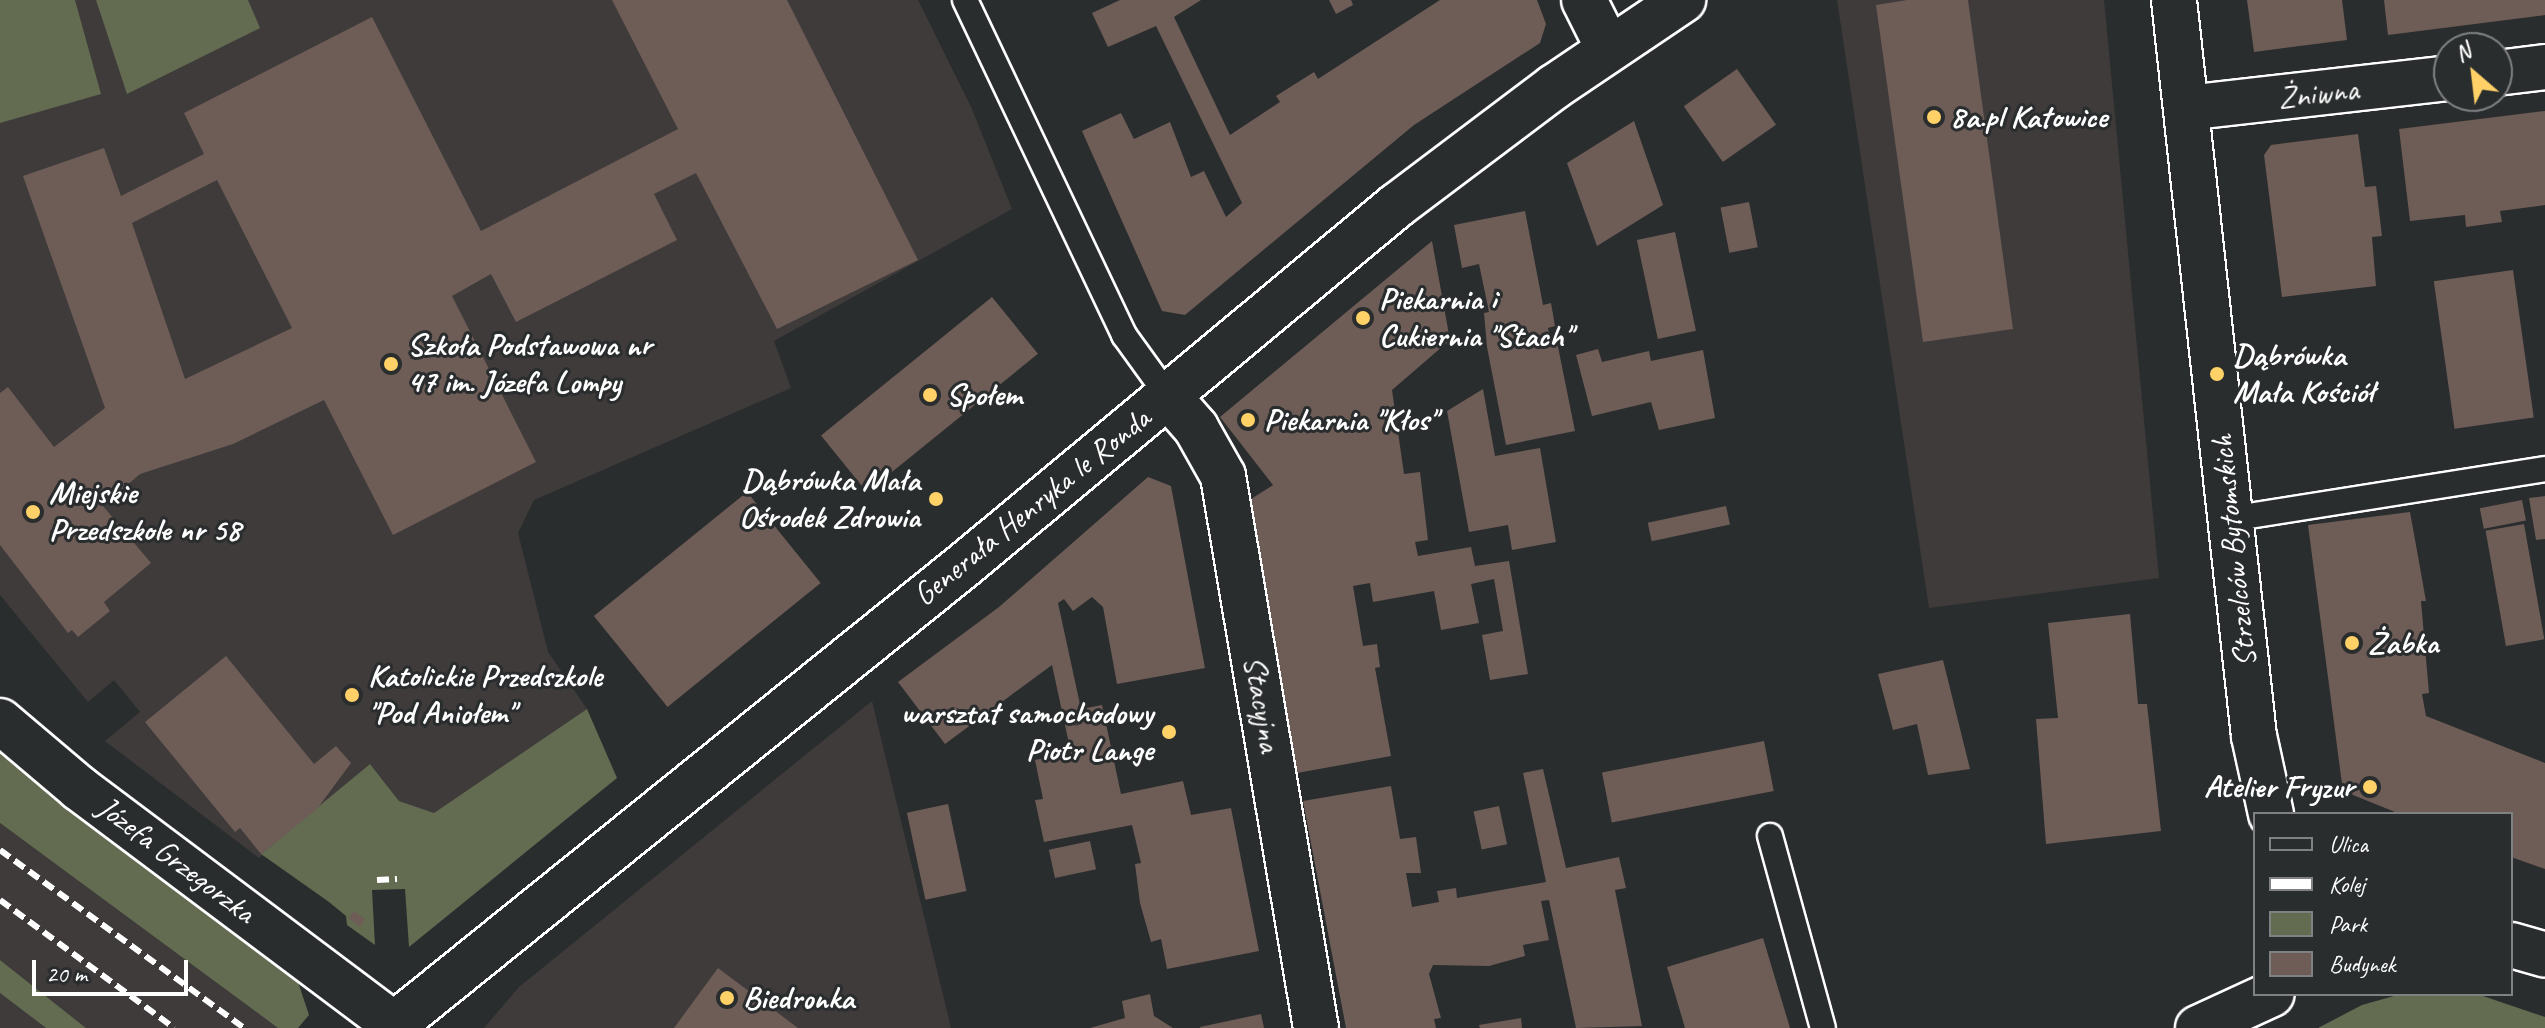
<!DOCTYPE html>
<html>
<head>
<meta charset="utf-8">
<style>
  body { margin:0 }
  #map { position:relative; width:2545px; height:1028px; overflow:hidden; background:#2a2d2e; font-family:Caveat,sans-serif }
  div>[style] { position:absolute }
  .built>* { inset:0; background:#3e3b3a }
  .green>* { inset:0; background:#636b51 }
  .building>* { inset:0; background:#6e5c57; transform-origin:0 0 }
  .roads { filter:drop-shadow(2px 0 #fff) drop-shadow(-2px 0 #fff) drop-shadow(0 2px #fff) drop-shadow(0 -2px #fff) }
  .lane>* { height:24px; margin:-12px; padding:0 12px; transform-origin:12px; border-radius:12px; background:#2a2d2e }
  .street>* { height:44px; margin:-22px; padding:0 22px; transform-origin:22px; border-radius:22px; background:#2a2d2e }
  .secondary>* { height:44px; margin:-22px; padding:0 22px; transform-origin:22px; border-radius:22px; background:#2a2d2e }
  .rail>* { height:6px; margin-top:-3px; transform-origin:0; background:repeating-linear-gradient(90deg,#fff 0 12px,transparent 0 18px) }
  .dots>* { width:22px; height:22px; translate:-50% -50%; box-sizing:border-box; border:4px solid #2a2d2e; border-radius:50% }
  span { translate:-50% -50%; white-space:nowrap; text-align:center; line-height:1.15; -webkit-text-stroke:6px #2a2d2e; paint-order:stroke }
  .street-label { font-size:32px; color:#fff }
  .poi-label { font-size:32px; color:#fff; font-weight:700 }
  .left { translate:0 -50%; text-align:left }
  .right { translate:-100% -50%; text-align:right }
  .legend { position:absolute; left:2253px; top:812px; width:260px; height:184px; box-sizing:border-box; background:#2a2d2e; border:2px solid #7f8182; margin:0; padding:10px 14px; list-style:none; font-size:24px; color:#fff }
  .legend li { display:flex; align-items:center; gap:16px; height:40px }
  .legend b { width:40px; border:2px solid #7f8182 }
  .north { position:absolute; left:2433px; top:32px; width:80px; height:80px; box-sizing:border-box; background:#2a2d2e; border:2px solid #7f8182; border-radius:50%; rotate:332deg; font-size:22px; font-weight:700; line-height:32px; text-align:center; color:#fff }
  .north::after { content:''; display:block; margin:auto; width:28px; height:36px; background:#ffd166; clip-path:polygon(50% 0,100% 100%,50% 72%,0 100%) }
  .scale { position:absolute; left:32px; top:960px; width:156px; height:36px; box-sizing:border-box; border:4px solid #fff; border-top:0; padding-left:10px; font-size:24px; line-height:28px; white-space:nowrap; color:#fff; -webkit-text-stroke:6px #2a2d2e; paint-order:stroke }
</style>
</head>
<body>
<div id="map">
  <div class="built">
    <i style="clip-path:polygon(0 0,918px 0,972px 109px,1012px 209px,774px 341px,791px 388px,534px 500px,518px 533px,548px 652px,587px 709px,435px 814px,399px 801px,370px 764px,259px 858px,105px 741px,140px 712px,114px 680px,88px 702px,0 595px)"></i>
    <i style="clip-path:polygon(1837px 0,2104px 0,2159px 578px,1929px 608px)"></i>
    <i style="clip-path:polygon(872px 701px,951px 1028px,484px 1028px,519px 987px)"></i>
    <i style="clip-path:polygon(0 823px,278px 1028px,86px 1028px,0 960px)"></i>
    <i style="clip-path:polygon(0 993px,46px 1028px,0 1028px)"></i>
  </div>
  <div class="green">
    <i style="clip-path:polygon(0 0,75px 0,101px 94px,0 123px)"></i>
    <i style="clip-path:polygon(96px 0,248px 0,260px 28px,127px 94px)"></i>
    <i style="clip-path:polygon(587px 709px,617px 778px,409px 947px,405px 889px,372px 890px,375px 945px,347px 925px,346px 916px,329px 902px,261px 854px,370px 764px,399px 801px,434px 813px)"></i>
    <i style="clip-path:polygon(0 748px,298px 982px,309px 1015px,298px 1028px,278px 1028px,0 823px)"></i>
    <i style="clip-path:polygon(0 960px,86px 1028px,46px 1028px,0 993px)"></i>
    <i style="clip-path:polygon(2401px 994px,2480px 995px,2545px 1017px,2545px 1028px,2318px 1028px,2362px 1005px)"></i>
  </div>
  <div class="building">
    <i style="clip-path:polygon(evenodd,612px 0,787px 0,918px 260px,777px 329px,696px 173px,654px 194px,677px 240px,516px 322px,491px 274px,452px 296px,536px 462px,393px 535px,324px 400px,233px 444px,140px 474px,103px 506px,151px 563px,104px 602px,110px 611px,78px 637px,72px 630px,68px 633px,0 545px,0 393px,8px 387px,54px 447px,105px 408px,23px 176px,104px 148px,121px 196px,204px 154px,184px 113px,372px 17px,481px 231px,678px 129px,612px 0,217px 180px,292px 328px,185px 379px,132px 223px,217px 180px)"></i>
    <i style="clip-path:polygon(1120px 0,1201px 0,1174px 17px,1230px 135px,1280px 102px,1276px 96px,1314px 72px,1318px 79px,1440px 0,1537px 0,1546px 24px,1540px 43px,1414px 125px,1185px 315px,1162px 311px,1082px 131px,1121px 113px,1134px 139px,1170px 122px,1191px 177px,1204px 171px,1226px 217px,1242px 203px,1156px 26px,1108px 47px,1092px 13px)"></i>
    <i style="clip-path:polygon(1329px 0,1351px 0,1353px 5px,1336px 14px)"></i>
    <i style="clip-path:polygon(1907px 0,1968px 0,2013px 329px,1923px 342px,1876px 5px)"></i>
    <i style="clip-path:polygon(2247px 0,2342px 0,2347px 40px,2254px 52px)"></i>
    <i style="clip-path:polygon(2384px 0,2545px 0,2545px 15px,2388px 35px)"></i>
    <i style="left:1737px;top:69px;width:68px;height:65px;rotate:55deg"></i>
    <i style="clip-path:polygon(2545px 111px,2545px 205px,2500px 211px,2502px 222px,2466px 227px,2465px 215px,2410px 221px,2399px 129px)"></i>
    <i style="clip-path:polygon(1634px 121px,1663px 205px,1597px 246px,1567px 163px)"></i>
    <i style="clip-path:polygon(2358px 134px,2365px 187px,2376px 186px,2382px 236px,2372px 237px,2376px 286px,2282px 297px,2264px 155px,2271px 145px)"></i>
    <i style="left:1749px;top:202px;width:46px;height:29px;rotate:79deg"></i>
    <i style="clip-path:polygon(1525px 211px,1543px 305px,1551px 303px,1555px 326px,1548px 328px,1550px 338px,1556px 337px,1575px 431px,1506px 445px,1487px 347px,1484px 313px,1489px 312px,1479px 264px,1462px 268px,1454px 225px)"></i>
    <i style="left:1675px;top:232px;width:101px;height:39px;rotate:78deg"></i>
    <i style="clip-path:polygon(1432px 241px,1450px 340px,1392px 390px,1404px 474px,1420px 472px,1428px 540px,1415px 542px,1418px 556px,1471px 547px,1475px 566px,1509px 561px,1528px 674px,1490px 680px,1482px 635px,1503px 631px,1494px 579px,1471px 584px,1479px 623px,1441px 630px,1434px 591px,1373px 602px,1370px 583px,1353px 586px,1363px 646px,1377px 644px,1380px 667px,1375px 668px,1391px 756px,1297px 773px,1251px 499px,1273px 485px,1220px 417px)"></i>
    <i style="left:2513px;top:270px;width:149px;height:80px;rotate:82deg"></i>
    <i style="left:992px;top:297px;width:73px;height:220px;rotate:51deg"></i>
    <i style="clip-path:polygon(1598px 349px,1602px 362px,1649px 351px,1651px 361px,1703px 350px,1715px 418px,1659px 430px,1651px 402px,1592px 416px,1576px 355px)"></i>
    <i style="clip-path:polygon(1483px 389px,1495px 456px,1540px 448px,1556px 542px,1512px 550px,1508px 525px,1469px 532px,1447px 411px)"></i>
    <i style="clip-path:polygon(1148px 477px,1171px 486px,1205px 668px,1117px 684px,1103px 607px,1092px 597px,1073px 611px,1064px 599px,1058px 603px,1081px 709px,1102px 705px,1121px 794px,1183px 781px,1191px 815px,1231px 808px,1259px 951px,1167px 969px,1161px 939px,1151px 942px,1140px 903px,1135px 864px,1141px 863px,1132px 825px,1044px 842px,1035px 800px,1043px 799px,1035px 760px,1071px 753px,1052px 665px,945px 744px,898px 682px,999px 607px)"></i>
    <i style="left:747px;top:492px;width:117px;height:197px;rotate:51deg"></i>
    <i style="clip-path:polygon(2545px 496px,2545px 539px,2536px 540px,2529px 498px)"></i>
    <i style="left:2522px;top:500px;width:21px;height:43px;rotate:79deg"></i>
    <i style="left:1726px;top:506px;width:19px;height:80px;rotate:78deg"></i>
    <i style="clip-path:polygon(2410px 512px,2426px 601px,2421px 601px,2429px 693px,2422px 694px,2426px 716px,2545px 763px,2545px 869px,2511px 857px,2511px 814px,2400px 814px,2353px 795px,2342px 784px,2308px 525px)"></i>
    <i style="left:2524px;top:524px;width:117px;height:39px;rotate:80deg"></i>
    <i style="clip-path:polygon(2130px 614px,2138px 704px,2147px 704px,2161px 831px,2046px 844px,2036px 719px,2058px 718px,2048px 623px)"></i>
    <i style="clip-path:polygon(226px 656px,314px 764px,336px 746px,351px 763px,317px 809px,261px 854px,240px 828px,235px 832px,145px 722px)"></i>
    <i style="clip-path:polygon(1943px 660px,1970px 769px,1928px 775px,1917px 724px,1893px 730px,1878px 674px)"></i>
    <i style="left:1764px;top:741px;width:51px;height:165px;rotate:79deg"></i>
    <i style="clip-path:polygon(1543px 769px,1566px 868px,1619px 857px,1626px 888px,1615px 890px,1642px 1026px,1576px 1028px,1549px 900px,1541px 901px,1549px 940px,1523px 945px,1525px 956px,1489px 966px,1433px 965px,1429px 974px,1441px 1018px,1434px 1019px,1436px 1028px,1346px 1028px,1303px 801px,1391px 786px,1400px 839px,1416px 837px,1421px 873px,1406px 873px,1412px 907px,1439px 902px,1437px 891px,1456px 888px,1457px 898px,1546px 882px,1523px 773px)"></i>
    <i style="left:948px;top:804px;width:89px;height:42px;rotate:78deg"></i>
    <i style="left:1499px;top:806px;width:39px;height:26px;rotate:78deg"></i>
    <i style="left:1090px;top:841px;width:29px;height:42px;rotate:78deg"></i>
    <i style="left:354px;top:911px;width:14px;height:9px;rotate:36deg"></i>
    <i style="clip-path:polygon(1763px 938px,1790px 1028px,1685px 1028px,1667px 967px)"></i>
    <i style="clip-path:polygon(718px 968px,798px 1028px,674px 1028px)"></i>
    <i style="clip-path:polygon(1150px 994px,1154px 1016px,1173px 1028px,1090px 1028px,1125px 1018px,1122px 1001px)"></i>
    <i style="clip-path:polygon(1261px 1014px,1264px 1028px,1200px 1028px,1200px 1027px)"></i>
    <i style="clip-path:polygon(1521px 1018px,1522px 1028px,1480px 1028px,1479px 1025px)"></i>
  </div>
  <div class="roads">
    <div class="lane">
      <i style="left:965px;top:0;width:371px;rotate:64.6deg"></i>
      <i style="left:1124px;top:335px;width:75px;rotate:54.2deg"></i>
      <i style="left:2230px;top:519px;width:319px;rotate:-9deg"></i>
      <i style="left:1770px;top:836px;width:199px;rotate:74.6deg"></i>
    </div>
    <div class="street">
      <i style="left:1584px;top:0;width:54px;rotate:63.4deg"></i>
      <i style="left:2497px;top:73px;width:48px;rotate:-7.1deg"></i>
      <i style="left:2186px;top:108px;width:265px;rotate:-6.5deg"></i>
      <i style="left:1168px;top:396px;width:43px;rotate:48.8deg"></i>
      <i style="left:1196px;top:428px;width:55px;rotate:60.6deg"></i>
      <i style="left:1223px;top:476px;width:560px;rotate:80.44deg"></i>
      <i style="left:0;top:721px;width:104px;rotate:40.3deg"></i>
      <i style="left:79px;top:788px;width:400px;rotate:36.9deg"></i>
      <i style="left:2198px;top:1028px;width:81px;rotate:-24.7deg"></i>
    </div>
    <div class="secondary">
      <i style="left:2174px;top:0;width:740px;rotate:83.8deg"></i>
      <i style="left:2254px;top:736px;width:80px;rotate:77.7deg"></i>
      <i style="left:2511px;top:945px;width:35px;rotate:16deg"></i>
      <i style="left:390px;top:1028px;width:736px;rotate:-38.88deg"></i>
      <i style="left:963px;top:566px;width:563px;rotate:-39.74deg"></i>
      <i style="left:1396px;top:206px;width:198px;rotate:-37deg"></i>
      <i style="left:1554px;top:87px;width:156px;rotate:-34deg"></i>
    </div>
  </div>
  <div class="rail">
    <i style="left:0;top:850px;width:302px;rotate:36.1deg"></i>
    <i style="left:377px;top:880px;width:20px;rotate:-3deg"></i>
    <i style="left:0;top:900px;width:216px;rotate:36.3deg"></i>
  </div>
  <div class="dots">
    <i style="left:1934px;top:117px;background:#ffd166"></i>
    <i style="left:1363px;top:318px;background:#ffd166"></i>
    <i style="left:391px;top:364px;background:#ffd166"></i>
    <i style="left:2217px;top:374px;background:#ffd166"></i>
    <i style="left:930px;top:395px;background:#ffd166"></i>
    <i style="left:1248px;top:420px;background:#ffd166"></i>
    <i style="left:936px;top:499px;background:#ffd166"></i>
    <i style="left:33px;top:512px;background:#ffd166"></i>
    <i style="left:2352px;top:643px;background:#ffd166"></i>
    <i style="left:352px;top:695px;background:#ffd166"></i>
    <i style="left:1169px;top:732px;background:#ffd166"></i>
    <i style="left:2370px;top:787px;background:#ffd166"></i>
    <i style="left:727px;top:998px;background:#ffd166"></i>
  </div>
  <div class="street-label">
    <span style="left:2318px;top:94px;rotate:-7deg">Żniwna</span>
    <span style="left:1032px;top:507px;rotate:-39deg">Generała Henryka le Ronda</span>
    <span style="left:2234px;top:551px;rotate:-96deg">Strzelców Bytomskich</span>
    <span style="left:1262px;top:704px;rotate:80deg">Stacyjna</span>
    <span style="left:176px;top:860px;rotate:37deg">Józefa Grzegorzka</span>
  </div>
  <div class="poi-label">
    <span class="left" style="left:1950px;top:117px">8a.pl Katowice</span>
    <span class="left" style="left:1379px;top:318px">Piekarnia i<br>Cukiernia "Stach"</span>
    <span class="left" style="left:407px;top:364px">Szkoła Podstawowa nr<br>47 im. Józefa Lompy</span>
    <span class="left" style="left:2233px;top:374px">Dąbrówka<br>Mała Kościół</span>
    <span class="left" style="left:946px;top:395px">Społem</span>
    <span class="left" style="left:1264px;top:420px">Piekarnia "Kłos"</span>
    <span class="right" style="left:920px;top:499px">Dąbrówka Mała<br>Ośrodek Zdrowia</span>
    <span class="left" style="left:49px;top:512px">Miejskie<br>Przedszkole nr 58</span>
    <span class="left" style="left:2368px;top:643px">Żabka</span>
    <span class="left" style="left:368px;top:695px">Katolickie Przedszkole<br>"Pod Aniołem"</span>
    <span class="right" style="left:1153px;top:732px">warsztat samochodowy<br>Piotr Lange</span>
    <span class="right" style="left:2354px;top:787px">Atelier Fryzur</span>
    <span class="left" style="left:743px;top:998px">Biedronka</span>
  </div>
  <ul class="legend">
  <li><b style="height:10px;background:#2a2d2e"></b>Ulica</li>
  <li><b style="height:10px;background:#fff"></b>Kolej</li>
  <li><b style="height:22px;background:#636b51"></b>Park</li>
  <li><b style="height:22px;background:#6e5c57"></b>Budynek</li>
  </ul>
  <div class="north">N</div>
  <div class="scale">20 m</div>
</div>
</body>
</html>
